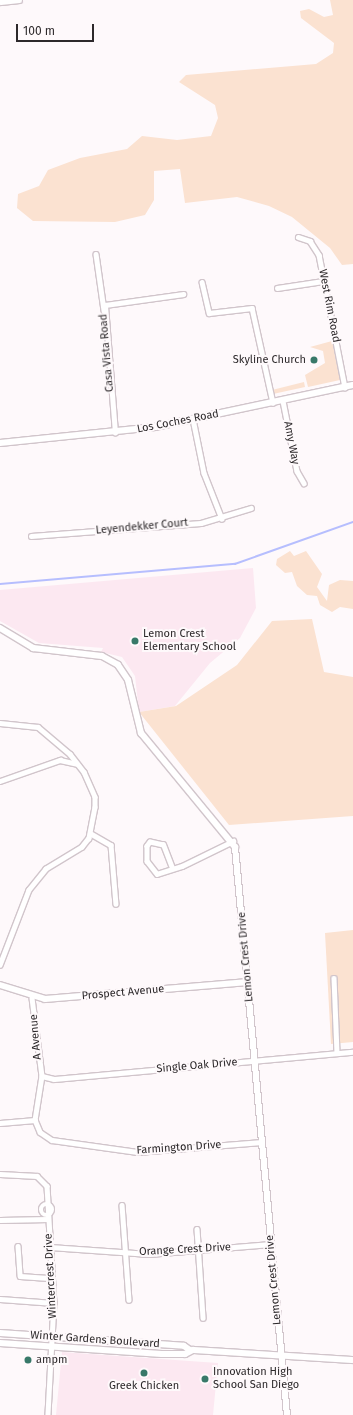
<!DOCTYPE html>
<html>
<head>
<meta charset="utf-8">
<style>
  body { margin:0 }
  #map { position:relative; width:353px; height:1415px; overflow:hidden; background:#fef9fb; font-family:"Fira Sans",sans-serif }
  div>[style] { position:absolute }
  .built>* { inset:0; background:#fce8f1 }
  .green>* { inset:0; background:#fbe2d1 }
  .stream>* { height:1.5px; margin:-0.75px; padding:0 0.75px; transform-origin:0.75px; border-radius:0.75px; background:#b6befe }
  .roads { filter:drop-shadow(1px 0 #d1c5cb) drop-shadow(-1px 0 #d1c5cb) drop-shadow(0 1px #d1c5cb) drop-shadow(0 -1px #d1c5cb) }
  .street>* { height:4.5px; margin:-2.25px; padding:0 2.25px; transform-origin:2.25px; border-radius:2.25px; background:#fff }
  .street>.ring { margin:-2.25px; padding:0; box-sizing:content-box; background:none; border:4.5px solid #fff; border-radius:50% }
  .secondary>* { height:6px; margin:-3px; padding:0 3px; transform-origin:3px; border-radius:3px; background:#fff }
  .dots>* { width:11px; height:11px; translate:-50% -50%; box-sizing:border-box; border:2px solid #fef9fb; border-radius:50% }
  span { translate:-50% -50%; white-space:nowrap; text-align:center; line-height:1.15; -webkit-text-stroke:4px #fef9fb; paint-order:stroke }
  .street-label { font-size:11px; color:#2d292b }
  .poi-label { font-size:11px; color:#2d292b }
  .right { translate:-100% -50%; text-align:right }
  .left { translate:0 -50%; text-align:left }
  .scale { position:absolute; left:16px; top:24px; width:78px; height:18px; box-sizing:border-box; border:2px solid #2d292b; border-top:0; padding-left:5px; font-size:12px; line-height:14px; white-space:nowrap; color:#2d292b; -webkit-text-stroke:3px #fef9fb; paint-order:stroke }
</style>
</head>
<body>
<div id="map">
  <div class="built">
    <i style="clip-path:polygon(253px 568px,256px 608px,240px 638px,210px 663px,175px 706px,139px 712px,135px 676px,122px 657px,101px 652px,103px 648px,39px 643px,0 621px,0 590px)"></i>
    <i style="clip-path:polygon(62px 1352px,218px 1363px,213px 1415px,56px 1415px)"></i>
  </div>
  <div class="green">
    <i style="clip-path:polygon(330px 0,353px 0,353px 264px,342px 265px,330px 248px,292px 217px,269px 206px,237px 197px,185px 203px,180px 169px,154px 171px,154px 200px,145px 215px,115px 222px,33px 221px,17px 208px,18px 194px,39px 186px,48px 170px,80px 158px,127px 149px,142px 136px,177px 140px,211px 136px,218px 118px,215px 105px,179px 82px,186px 75px,316px 64px,333px 53px,334px 43px,301px 18px,300px 11px,309px 9px,324px 17px,333px 15px)"></i>
    <i style="clip-path:polygon(332px 341px,340px 380px,308px 387px,305px 375px,325px 363px,323px 351px,310px 347px)"></i>
    <i style="clip-path:polygon(304px 382px,305px 387px,273px 394px,272px 390px)"></i>
    <i style="clip-path:polygon(290px 551px,294px 556px,306px 551px,322px 574px,317px 587px,327px 601px,329px 585px,340px 580px,353px 581px,353px 609px,340px 607px,332px 612px,320px 605px,317px 596px,307px 595px,297px 586px,292px 572px,285px 573px,276px 565px,277px 559px)"></i>
    <i style="clip-path:polygon(312px 619px,324px 672px,353px 677px,353px 816px,229px 825px,139px 712px,176px 706px,237px 665px,272px 621px)"></i>
    <i style="clip-path:polygon(353px 930px,353px 1042px,331px 1044px,325px 933px)"></i>
  </div>
  <div class="stream">
    <i style="left:0;top:584px;width:236px;rotate:-4.9deg"></i>
    <i style="left:235px;top:564px;width:125px;rotate:-19.6deg"></i>
  </div>
  <div class="roads">
    <div class="street">
      <i style="left:0;top:2px;width:19px;rotate:-6deg"></i>
      <i style="left:298px;top:237px;width:13px;rotate:18deg"></i>
      <i style="left:310px;top:241px;width:17px;rotate:57deg"></i>
      <i style="left:319px;top:255px;width:135px;rotate:78.9deg"></i>
      <i style="left:96px;top:254px;width:57px;rotate:81.9deg"></i>
      <i style="left:202px;top:282px;width:32px;rotate:77deg"></i>
      <i style="left:209px;top:313px;width:43px;rotate:-6.6deg"></i>
      <i style="left:252px;top:308px;width:97px;rotate:77.5deg"></i>
      <i style="left:277px;top:288px;width:48px;rotate:-8.5deg"></i>
      <i style="left:283px;top:401px;width:71px;rotate:78.7deg"></i>
      <i style="left:297px;top:471px;width:14px;rotate:60deg"></i>
      <i style="left:193px;top:419px;width:55px;rotate:78.5deg"></i>
      <i style="left:204px;top:473px;width:49px;rotate:68.6deg"></i>
      <i style="left:115px;top:433px;width:128px;rotate:-94.5deg"></i>
      <i style="left:105px;top:305px;width:79px;rotate:-8deg"></i>
      <i style="left:31px;top:536px;width:170px;rotate:-4.4deg"></i>
      <i style="left:201px;top:523px;width:52px;rotate:-16.7deg"></i>
      <i style="left:0;top:723px;width:38px;rotate:6deg"></i>
      <i style="left:38px;top:727px;width:42px;rotate:40.2deg"></i>
      <i style="left:70px;top:754px;width:23px;rotate:52deg"></i>
      <i style="left:84px;top:772px;width:27px;rotate:66deg"></i>
      <i style="left:95px;top:797px;width:10px;rotate:90deg"></i>
      <i style="left:95px;top:807px;width:32px;rotate:101deg"></i>
      <i style="left:89px;top:838px;width:11px;rotate:128deg"></i>
      <i style="left:82px;top:847px;width:42px;rotate:148.6deg"></i>
      <i style="left:46px;top:869px;width:27px;rotate:129deg"></i>
      <i style="left:29px;top:890px;width:80px;rotate:111.1deg"></i>
      <i style="left:0;top:781px;width:64px;rotate:-19.3deg"></i>
      <i style="left:60px;top:760px;width:17px;rotate:13deg"></i>
      <i style="left:90px;top:833px;width:24px;rotate:30deg"></i>
      <i style="left:111px;top:845px;width:59px;rotate:85.2deg"></i>
      <i style="left:172px;top:868px;width:25px;rotate:-111deg"></i>
      <i style="left:163px;top:845px;width:13px;rotate:-167deg"></i>
      <i style="left:150px;top:842px;width:5px;rotate:127deg"></i>
      <i style="left:147px;top:846px;width:15px;rotate:90deg"></i>
      <i style="left:147px;top:861px;width:16px;rotate:52deg"></i>
      <i style="left:157px;top:874px;width:26px;rotate:-18deg"></i>
      <i style="left:182px;top:866px;width:57px;rotate:-26.1deg"></i>
      <i style="left:334px;top:978px;width:75px;rotate:87.7deg"></i>
      <i style="left:32px;top:998px;width:79px;rotate:82.7deg"></i>
      <i style="left:42px;top:1076px;width:12px;rotate:14deg"></i>
      <i style="left:54px;top:1079px;width:300px;rotate:-5.2deg"></i>
      <i style="left:42px;top:1076px;width:45px;rotate:99deg"></i>
      <i style="left:35px;top:1120px;width:13px;rotate:67deg"></i>
      <i style="left:40px;top:1132px;width:14px;rotate:34deg"></i>
      <i style="left:52px;top:1140px;width:86px;rotate:8deg"></i>
      <i style="left:137px;top:1152px;width:125px;rotate:-4.6deg"></i>
      <i style="left:0;top:1123px;width:35px;rotate:-5deg"></i>
      <i style="left:0;top:1174px;width:37px;rotate:3deg"></i>
      <i style="left:37px;top:1176px;width:14px;rotate:45deg"></i>
      <i style="left:47px;top:1186px;width:117px;rotate:86.6deg"></i>
      <i style="left:54px;top:1303px;width:112px;rotate:93.1deg"></i>
      <i class="ring" style="left:41px;top:1204px;width:7.5px;height:7.5px"></i>
      <i style="left:122px;top:1205px;width:95px;rotate:85.8deg"></i>
      <i style="left:0;top:1220px;width:48px;rotate:-1.2deg"></i>
      <i style="left:197px;top:1229px;width:89px;rotate:86.1deg"></i>
      <i style="left:18px;top:1246px;width:30px;rotate:86deg"></i>
      <i style="left:20px;top:1276px;width:32px;rotate:4deg"></i>
      <i style="left:50px;top:1247px;width:99px;rotate:4deg"></i>
      <i style="left:149px;top:1254px;width:122px;rotate:-4.7deg"></i>
      <i style="left:0;top:1299px;width:54px;rotate:4.2deg"></i>
    </div>
    <div class="secondary">
      <i style="left:0;top:443px;width:156px;rotate:-5.9deg"></i>
      <i style="left:155px;top:427px;width:202px;rotate:-12deg"></i>
      <i style="left:0;top:628px;width:39px;rotate:31deg"></i>
      <i style="left:33px;top:648px;width:69px;rotate:6.6deg"></i>
      <i style="left:102px;top:656px;width:18px;rotate:29deg"></i>
      <i style="left:118px;top:665px;width:18px;rotate:56deg"></i>
      <i style="left:128px;top:680px;width:55px;rotate:76.2deg"></i>
      <i style="left:141px;top:733px;width:148px;rotate:50.5deg"></i>
      <i style="left:235px;top:847px;width:570px;rotate:84.77deg"></i>
      <i style="left:0;top:985px;width:47px;rotate:17.3deg"></i>
      <i style="left:45px;top:999px;width:204px;rotate:-4.8deg"></i>
      <i style="left:0;top:1333px;width:184px;rotate:4deg"></i>
      <i style="left:184px;top:1346px;width:7px;rotate:34deg"></i>
      <i style="left:0;top:1343px;width:162px;rotate:3.9deg"></i>
      <i style="left:162px;top:1354px;width:23px"></i>
      <i style="left:185px;top:1354px;width:9px;rotate:-27deg"></i>
      <i style="left:193px;top:1350px;width:160px;rotate:3.6deg"></i>
    </div>
  </div>
  <div class="dots">
    <i style="left:314px;top:360px;background:#387969"></i>
    <i style="left:135px;top:641px;background:#387969"></i>
    <i style="left:28px;top:1360px;background:#387969"></i>
    <i style="left:144px;top:1373px;background:#387969"></i>
    <i style="left:205px;top:1379px;background:#387969"></i>
  </div>
  <div class="street-label">
    <span style="left:329px;top:306px;rotate:79deg">West Rim Road</span>
    <span style="left:107px;top:353px;rotate:-95deg">Casa Vista Road</span>
    <span style="left:178px;top:422px;rotate:-11deg">Los Coches Road</span>
    <span style="left:291px;top:443px;rotate:79deg">Amy Way</span>
    <span style="left:142px;top:527px;rotate:-5deg">Leyendekker Court</span>
    <span style="left:246px;top:957px;rotate:-95deg">Lemon Crest Drive</span>
    <span style="left:123px;top:993px;rotate:-5deg">Prospect Avenue</span>
    <span style="left:36px;top:1037px;rotate:-95deg">A Avenue</span>
    <span style="left:197px;top:1066px;rotate:-5deg">Single Oak Drive</span>
    <span style="left:179px;top:1148px;rotate:-4deg">Farmington Drive</span>
    <span style="left:185px;top:1250px;rotate:-3deg">Orange Crest Drive</span>
    <span style="left:51px;top:1276px;rotate:-93deg">Wintercrest Drive</span>
    <span style="left:274px;top:1280px;rotate:-95deg">Lemon Crest Drive</span>
    <span style="left:95px;top:1340px;rotate:4deg">Winter Gardens Boulevard</span>
  </div>
  <div class="poi-label">
    <span class="right" style="left:306px;top:360px">Skyline Church</span>
    <span class="left" style="left:143px;top:641px">Lemon Crest<br>Elementary School</span>
    <span class="left" style="left:36px;top:1360px">ampm</span>
    <span class="left" style="left:213px;top:1379px">Innovation High<br>School San Diego</span>
    <span style="left:144px;top:1386px">Greek Chicken</span>
  </div>
  <div class="scale">100 m</div>
</div>
</body>
</html>
